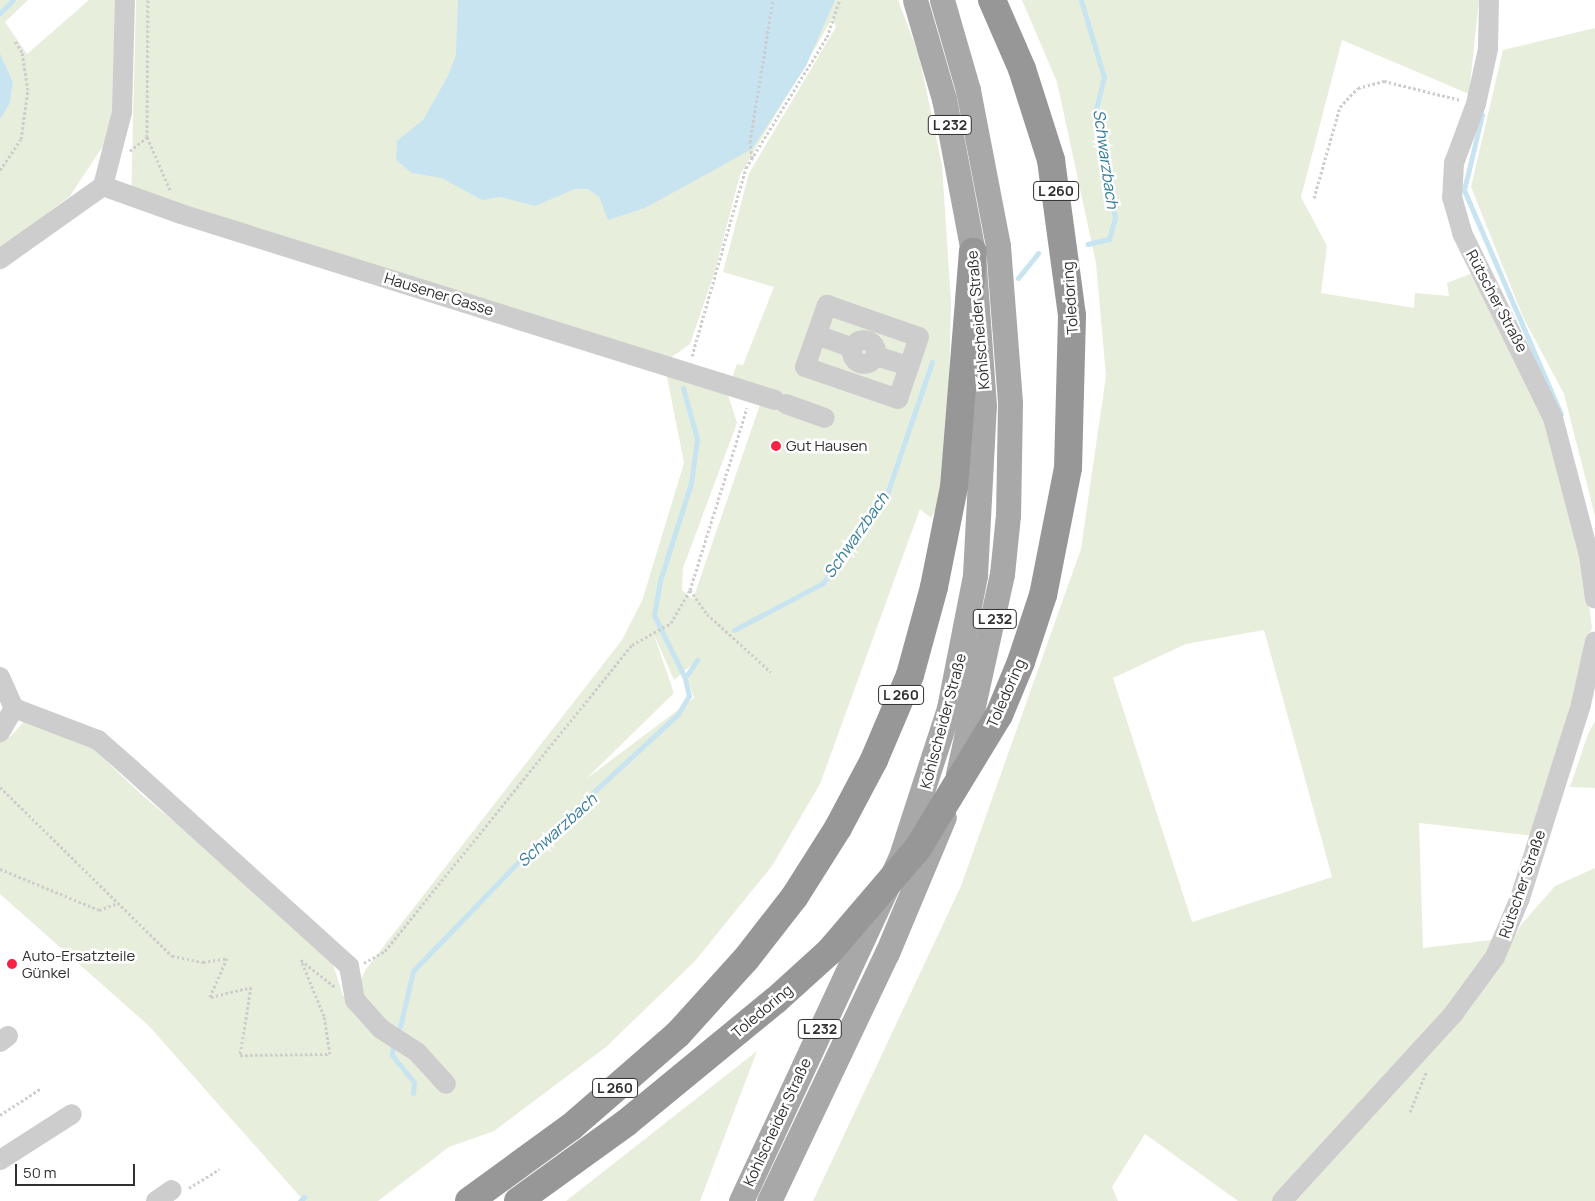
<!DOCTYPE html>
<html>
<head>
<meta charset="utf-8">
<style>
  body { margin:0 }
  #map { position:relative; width:1595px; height:1201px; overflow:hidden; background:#fff; font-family:Manrope,sans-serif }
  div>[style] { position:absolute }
  .green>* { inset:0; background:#e8eedc }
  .water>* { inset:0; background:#c7e4f0 }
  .stream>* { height:5px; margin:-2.5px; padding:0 2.5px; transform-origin:2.5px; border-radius:2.5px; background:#c7e4f0 }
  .path>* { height:3px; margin-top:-1.5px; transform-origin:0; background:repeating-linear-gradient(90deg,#cdcdcd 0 2.5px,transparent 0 5px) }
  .minor>* { height:20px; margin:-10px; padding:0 10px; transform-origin:10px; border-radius:10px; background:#cdcdcd }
  .minor>.ring { margin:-10px; padding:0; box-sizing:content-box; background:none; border:20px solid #cdcdcd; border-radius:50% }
  .major>* { height:25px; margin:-12.5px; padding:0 12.5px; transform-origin:12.5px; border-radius:12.5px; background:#a8a8a8 }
  .highway>* { height:28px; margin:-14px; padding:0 14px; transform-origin:14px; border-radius:14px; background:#979797 }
  .highway-bridge>* { height:28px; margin:-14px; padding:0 14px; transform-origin:14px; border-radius:14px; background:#979797 }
  .dots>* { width:14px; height:14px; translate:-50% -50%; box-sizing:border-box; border:2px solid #fff; border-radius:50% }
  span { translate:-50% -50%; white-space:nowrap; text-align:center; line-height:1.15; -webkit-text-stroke:5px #fff; paint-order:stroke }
  .shield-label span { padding:1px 4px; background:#fff; border:1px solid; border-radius:4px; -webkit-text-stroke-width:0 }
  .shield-label { font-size:14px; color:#303030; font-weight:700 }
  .street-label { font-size:15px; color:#303030 }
  .poi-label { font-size:15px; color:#303030 }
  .left { translate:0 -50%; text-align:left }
  .water-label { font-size:16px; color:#357d9a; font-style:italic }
  .scale { position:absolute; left:15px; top:1164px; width:120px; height:22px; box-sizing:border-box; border:2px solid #303030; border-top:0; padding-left:6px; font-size:15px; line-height:18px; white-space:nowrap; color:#303030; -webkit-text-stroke:4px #fff; paint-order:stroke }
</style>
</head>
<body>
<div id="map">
  <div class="green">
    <i style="clip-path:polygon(0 0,28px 0,5px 22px,27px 54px,89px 0,116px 0,113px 107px,103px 146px,70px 196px,0 249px,0 120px,10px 103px,13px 82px,0 53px)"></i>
    <i style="clip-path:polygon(evenodd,136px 0,898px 0,919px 55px,942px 165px,951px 302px,948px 428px,938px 506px,931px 518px,920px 509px,820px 784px,772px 866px,695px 961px,606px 1047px,494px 1131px,449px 1147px,378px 1201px,304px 1201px,149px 1026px,0 894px,0 735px,4px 739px,11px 736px,28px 717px,81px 737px,142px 795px,329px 951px,343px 996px,356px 990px,366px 969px,622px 640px,642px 601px,684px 463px,666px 372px,131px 203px,136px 0,832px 19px,836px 27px,749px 173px,723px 272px,774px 287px,743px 365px,737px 364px,731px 381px,764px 393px,693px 599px,682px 590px,683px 568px,737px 423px,728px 395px,669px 359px,690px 344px,715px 271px,740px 175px,832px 19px,136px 0,653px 632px,674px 680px,696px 661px,688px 681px,694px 698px,586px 779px,674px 693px,653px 632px)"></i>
    <i style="clip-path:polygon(evenodd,1022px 0,1479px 0,1469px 94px,1342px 40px,1301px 197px,1327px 246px,1321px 293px,1414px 308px,1415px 293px,1449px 296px,1447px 283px,1475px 272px,1542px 413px,1581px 546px,1592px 627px,1534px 836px,1419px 823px,1423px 948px,1499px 939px,1500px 962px,1521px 925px,1555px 886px,1595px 868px,1595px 1201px,1238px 1201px,1145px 1134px,1112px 1187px,1118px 1201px,813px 1201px,961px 886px,1081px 549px,1106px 376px,1096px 263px,1057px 82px,1022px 0,1264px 630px,1332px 877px,1192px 922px,1113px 678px,1186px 644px,1264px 630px)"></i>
    <i style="clip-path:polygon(1595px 28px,1595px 516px,1564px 394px,1523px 317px,1471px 187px,1503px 50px)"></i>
    <i style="clip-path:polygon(1595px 721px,1595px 788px,1570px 787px,1588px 734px)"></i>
    <i style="clip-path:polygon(757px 1051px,700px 1201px,566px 1201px)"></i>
  </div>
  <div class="water">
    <i style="clip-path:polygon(458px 0,835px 0,806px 66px,752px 149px,645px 208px,608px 220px,599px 197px,588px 189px,575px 189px,535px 206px,500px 197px,482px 200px,442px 178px,412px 173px,396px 160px,397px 141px,423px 120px,448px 76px,456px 55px)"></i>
    <i style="clip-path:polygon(0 53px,13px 82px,10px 103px,0 120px)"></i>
  </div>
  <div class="stream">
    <i style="left:1081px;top:0;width:80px;rotate:73.4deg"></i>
    <i style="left:1104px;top:77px;width:33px;rotate:104deg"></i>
    <i style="left:1096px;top:109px;width:111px;rotate:80.1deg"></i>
    <i style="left:1115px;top:218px;width:22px;rotate:106deg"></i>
    <i style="left:1109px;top:239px;width:22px;rotate:167deg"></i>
    <i style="left:0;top:13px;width:18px;rotate:-45deg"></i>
    <i style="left:1482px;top:115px;width:77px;rotate:103.5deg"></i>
    <i style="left:1464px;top:190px;width:244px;rotate:66.6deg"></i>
    <i style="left:1018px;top:278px;width:32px;rotate:-51deg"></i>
    <i style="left:683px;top:388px;width:53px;rotate:74.6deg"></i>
    <i style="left:697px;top:439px;width:44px;rotate:97.8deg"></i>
    <i style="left:691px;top:483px;width:103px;rotate:107.6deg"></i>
    <i style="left:660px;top:581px;width:35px;rotate:100deg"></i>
    <i style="left:654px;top:615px;width:70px;rotate:63.8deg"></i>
    <i style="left:734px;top:630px;width:101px;rotate:-27.8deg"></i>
    <i style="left:823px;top:583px;width:107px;rotate:-53.8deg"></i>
    <i style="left:886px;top:497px;width:143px;rotate:-71.2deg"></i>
    <i style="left:400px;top:1027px;width:57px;rotate:-76.9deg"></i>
    <i style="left:413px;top:971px;width:156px;rotate:-46deg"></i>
    <i style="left:521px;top:859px;width:214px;rotate:-42.7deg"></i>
    <i style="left:678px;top:714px;width:21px;rotate:-59deg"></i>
    <i style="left:689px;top:696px;width:18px;rotate:-103deg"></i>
    <i style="left:685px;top:678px;width:22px;rotate:-56deg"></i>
    <i style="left:393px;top:1044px;width:11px;rotate:95deg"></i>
    <i style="left:392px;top:1055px;width:35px;rotate:51deg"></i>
    <i style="left:414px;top:1082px;width:11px;rotate:95deg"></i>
    <i style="left:300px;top:1201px;width:6px;rotate:-45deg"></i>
  </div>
  <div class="path">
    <i style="left:148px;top:0;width:137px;rotate:90.4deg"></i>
    <i style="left:147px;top:137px;width:60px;rotate:66.4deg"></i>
    <i style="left:130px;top:151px;width:22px;rotate:-39deg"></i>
    <i style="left:752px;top:158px;width:16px;rotate:-97deg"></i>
    <i style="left:750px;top:142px;width:144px;rotate:-80.8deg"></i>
    <i style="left:0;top:170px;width:37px;rotate:-56deg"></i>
    <i style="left:21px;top:139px;width:49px;rotate:-81.9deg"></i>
    <i style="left:28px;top:90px;width:38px;rotate:-99deg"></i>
    <i style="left:22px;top:52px;width:15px;rotate:-122deg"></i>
    <i style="left:1314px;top:198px;width:95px;rotate:-74.1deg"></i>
    <i style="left:1340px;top:107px;width:26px;rotate:-47deg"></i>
    <i style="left:1358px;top:88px;width:27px;rotate:-15deg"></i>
    <i style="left:1384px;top:81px;width:79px;rotate:13.9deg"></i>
    <i style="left:692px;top:356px;width:196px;rotate:-74deg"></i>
    <i style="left:746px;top:168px;width:154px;rotate:-58.3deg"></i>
    <i style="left:827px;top:37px;width:39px;rotate:-71deg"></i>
    <i style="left:690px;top:590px;width:29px;rotate:55deg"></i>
    <i style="left:707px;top:614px;width:86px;rotate:42.2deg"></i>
    <i style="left:0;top:787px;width:241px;rotate:44.5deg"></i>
    <i style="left:172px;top:956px;width:32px;rotate:11deg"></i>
    <i style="left:203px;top:962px;width:24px;rotate:-9deg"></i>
    <i style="left:227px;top:958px;width:43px;rotate:113.6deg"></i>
    <i style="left:0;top:869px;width:107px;rotate:22.5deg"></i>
    <i style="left:99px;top:910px;width:20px;rotate:-20deg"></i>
    <i style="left:301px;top:960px;width:43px;rotate:38.5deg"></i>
    <i style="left:364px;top:963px;width:24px;rotate:-30deg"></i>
    <i style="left:385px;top:951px;width:393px;rotate:-51.1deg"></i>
    <i style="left:632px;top:645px;width:45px;rotate:-29.4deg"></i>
    <i style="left:671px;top:623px;width:38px;rotate:-60deg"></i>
    <i style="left:690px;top:590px;width:191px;rotate:-72.6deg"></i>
    <i style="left:211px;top:997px;width:41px;rotate:-14deg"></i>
    <i style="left:251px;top:987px;width:69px;rotate:99.2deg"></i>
    <i style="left:240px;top:1055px;width:90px;rotate:-0.6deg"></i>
    <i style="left:330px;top:1054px;width:38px;rotate:-99deg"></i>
    <i style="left:324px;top:1016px;width:61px;rotate:-112.3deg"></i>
    <i style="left:1410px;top:1112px;width:45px;rotate:-68deg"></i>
    <i style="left:0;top:1115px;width:48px;rotate:-33deg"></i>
    <i style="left:189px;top:1188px;width:36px;rotate:-32deg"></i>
  </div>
  <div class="minor">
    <i style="left:1489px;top:0;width:49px;rotate:91.2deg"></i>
    <i style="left:1488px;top:49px;width:56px;rotate:102.3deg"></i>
    <i style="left:1476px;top:104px;width:63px;rotate:110.4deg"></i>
    <i style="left:1454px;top:163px;width:34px;rotate:93deg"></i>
    <i style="left:1452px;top:197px;width:37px;rotate:74deg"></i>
    <i style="left:1462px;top:233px;width:206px;rotate:63.8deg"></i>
    <i style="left:1553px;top:418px;width:142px;rotate:75.3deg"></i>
    <i style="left:1589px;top:555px;width:44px;rotate:82.2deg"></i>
    <i style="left:103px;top:186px;width:83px;rotate:19.7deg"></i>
    <i style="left:181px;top:214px;width:622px;rotate:17.39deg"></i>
    <i style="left:0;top:259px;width:126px;rotate:-35.3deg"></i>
    <i style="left:103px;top:186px;width:76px;rotate:-75.6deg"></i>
    <i style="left:122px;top:112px;width:112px;rotate:-88.5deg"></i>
    <i style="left:827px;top:305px;width:97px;rotate:19.2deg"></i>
    <i style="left:919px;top:337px;width:65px;rotate:108.7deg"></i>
    <i style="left:898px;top:399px;width:98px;rotate:-161deg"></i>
    <i style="left:805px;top:367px;width:66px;rotate:-70.5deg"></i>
    <i style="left:817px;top:335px;width:37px;rotate:20deg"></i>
    <i class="ring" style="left:852px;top:340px;width:4px;height:4px"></i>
    <i style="left:876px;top:356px;width:34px;rotate:17deg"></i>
    <i style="left:786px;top:404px;width:41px;rotate:19.7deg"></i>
    <i style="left:0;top:677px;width:34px;rotate:66deg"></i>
    <i style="left:14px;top:708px;width:28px;rotate:120deg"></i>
    <i style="left:14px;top:708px;width:90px;rotate:20.9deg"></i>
    <i style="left:98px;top:740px;width:44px;rotate:41.3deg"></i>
    <i style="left:131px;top:769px;width:294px;rotate:42.1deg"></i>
    <i style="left:349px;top:966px;width:35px;rotate:80deg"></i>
    <i style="left:355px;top:1000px;width:39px;rotate:48deg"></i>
    <i style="left:381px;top:1029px;width:43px;rotate:32.6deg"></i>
    <i style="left:417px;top:1052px;width:43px;rotate:47.8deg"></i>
    <i style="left:0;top:1042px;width:10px;rotate:-37deg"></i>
    <i style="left:0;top:1160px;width:85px;rotate:-32.6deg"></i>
    <i style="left:156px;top:1201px;width:19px;rotate:-35deg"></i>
    <i style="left:1282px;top:1201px;width:255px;rotate:-47.5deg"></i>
    <i style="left:1454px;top:1013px;width:69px;rotate:-53.8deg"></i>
    <i style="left:1495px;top:957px;width:64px;rotate:-67deg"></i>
    <i style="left:1520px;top:898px;width:203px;rotate:-72.5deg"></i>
    <i style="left:1581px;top:704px;width:64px;rotate:-77.3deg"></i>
  </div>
  <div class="major">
    <i style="left:942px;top:0;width:94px;rotate:73.9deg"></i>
    <i style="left:968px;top:90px;width:159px;rotate:79.1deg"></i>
    <i style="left:998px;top:246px;width:157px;rotate:85.6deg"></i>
    <i style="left:1010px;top:403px;width:112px;rotate:91deg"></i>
    <i style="left:1008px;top:515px;width:59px;rotate:95.8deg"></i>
    <i style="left:1002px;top:574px;width:205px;rotate:102.4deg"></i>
    <i style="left:741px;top:1201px;width:377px;rotate:-65.1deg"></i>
    <i style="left:900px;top:859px;width:159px;rotate:-72deg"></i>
    <i style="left:949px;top:708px;width:136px;rotate:-78.9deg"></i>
    <i style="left:975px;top:575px;width:169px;rotate:-87deg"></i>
    <i style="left:984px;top:406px;width:154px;rotate:-94.1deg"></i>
    <i style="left:973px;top:252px;width:156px;rotate:-100.7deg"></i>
    <i style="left:944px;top:99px;width:103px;rotate:-106.3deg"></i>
    <i style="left:769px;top:1201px;width:275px;rotate:-64.6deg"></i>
    <i style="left:887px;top:953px;width:147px;rotate:-67.3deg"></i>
  </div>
  <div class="highway">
    <i style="left:992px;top:0;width:75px;rotate:66.5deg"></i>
    <i style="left:1022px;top:69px;width:96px;rotate:72.3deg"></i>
    <i style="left:1051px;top:160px;width:157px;rotate:82.3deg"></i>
    <i style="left:1072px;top:316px;width:152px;rotate:91.5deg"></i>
    <i style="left:1068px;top:468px;width:129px;rotate:101.1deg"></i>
    <i style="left:1043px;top:595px;width:71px;rotate:108.2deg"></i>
    <i style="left:469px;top:1201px;width:126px;rotate:-36deg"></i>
    <i style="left:571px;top:1127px;width:142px;rotate:-41deg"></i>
    <i style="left:678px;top:1034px;width:101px;rotate:-47.8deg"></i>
    <i style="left:746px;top:959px;width:80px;rotate:-52.1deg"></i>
    <i style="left:795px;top:896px;width:80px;rotate:-57.7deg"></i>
    <i style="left:838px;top:828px;width:77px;rotate:-62.1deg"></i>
    <i style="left:874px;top:760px;width:92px;rotate:-67deg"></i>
    <i style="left:910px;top:675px;width:91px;rotate:-74.7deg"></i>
    <i style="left:934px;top:587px;width:102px;rotate:-78.7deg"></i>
    <i style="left:954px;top:487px;width:236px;rotate:-85.4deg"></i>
    <i style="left:518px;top:1201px;width:133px;rotate:-35.8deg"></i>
    <i style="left:626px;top:1123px;width:194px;rotate:-39.4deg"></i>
  </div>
  <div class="highway-bridge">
    <i style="left:776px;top:1000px;width:72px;rotate:-42.2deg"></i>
    <i style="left:829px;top:952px;width:137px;rotate:-49.4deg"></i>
    <i style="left:918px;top:848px;width:156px;rotate:-58.7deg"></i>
    <i style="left:999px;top:715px;width:57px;rotate:-67.5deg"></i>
  </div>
  <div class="dots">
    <i style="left:776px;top:446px;background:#f62247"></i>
    <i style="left:12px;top:964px;background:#f62247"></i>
  </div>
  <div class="shield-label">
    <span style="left:950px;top:125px">L 232</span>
    <span style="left:1056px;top:191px">L 260</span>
    <span style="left:995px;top:619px">L 232</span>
    <span style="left:901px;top:695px">L 260</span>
    <span style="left:820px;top:1029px">L 232</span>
    <span style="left:615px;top:1088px">L 260</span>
  </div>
  <div class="street-label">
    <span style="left:439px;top:294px;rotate:17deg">Hausener Gasse</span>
    <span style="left:1070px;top:298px;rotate:-94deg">Toledoring</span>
    <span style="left:1497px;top:301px;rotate:62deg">Rütscher Straße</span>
    <span style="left:978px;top:320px;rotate:-95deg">Kohlscheider Straße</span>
    <span style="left:1006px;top:693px;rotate:-66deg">Toledoring</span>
    <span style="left:943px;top:721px;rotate:-75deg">Kohlscheider Straße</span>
    <span style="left:1522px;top:884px;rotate:-71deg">Rütscher Straße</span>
    <span style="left:762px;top:1011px;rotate:-40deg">Toledoring</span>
    <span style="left:777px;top:1122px;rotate:-65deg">Kohlscheider Straße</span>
  </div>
  <div class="poi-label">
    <span class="left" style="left:786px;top:446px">Gut Hausen</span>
    <span class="left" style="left:22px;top:964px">Auto-Ersatzteile<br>Günkel</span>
  </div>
  <div class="water-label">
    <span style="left:1106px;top:159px;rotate:82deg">Schwarzbach</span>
    <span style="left:856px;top:535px;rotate:-55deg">Schwarzbach</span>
    <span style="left:557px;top:830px;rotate:-42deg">Schwarzbach</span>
  </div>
  <div class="scale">50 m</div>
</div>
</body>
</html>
